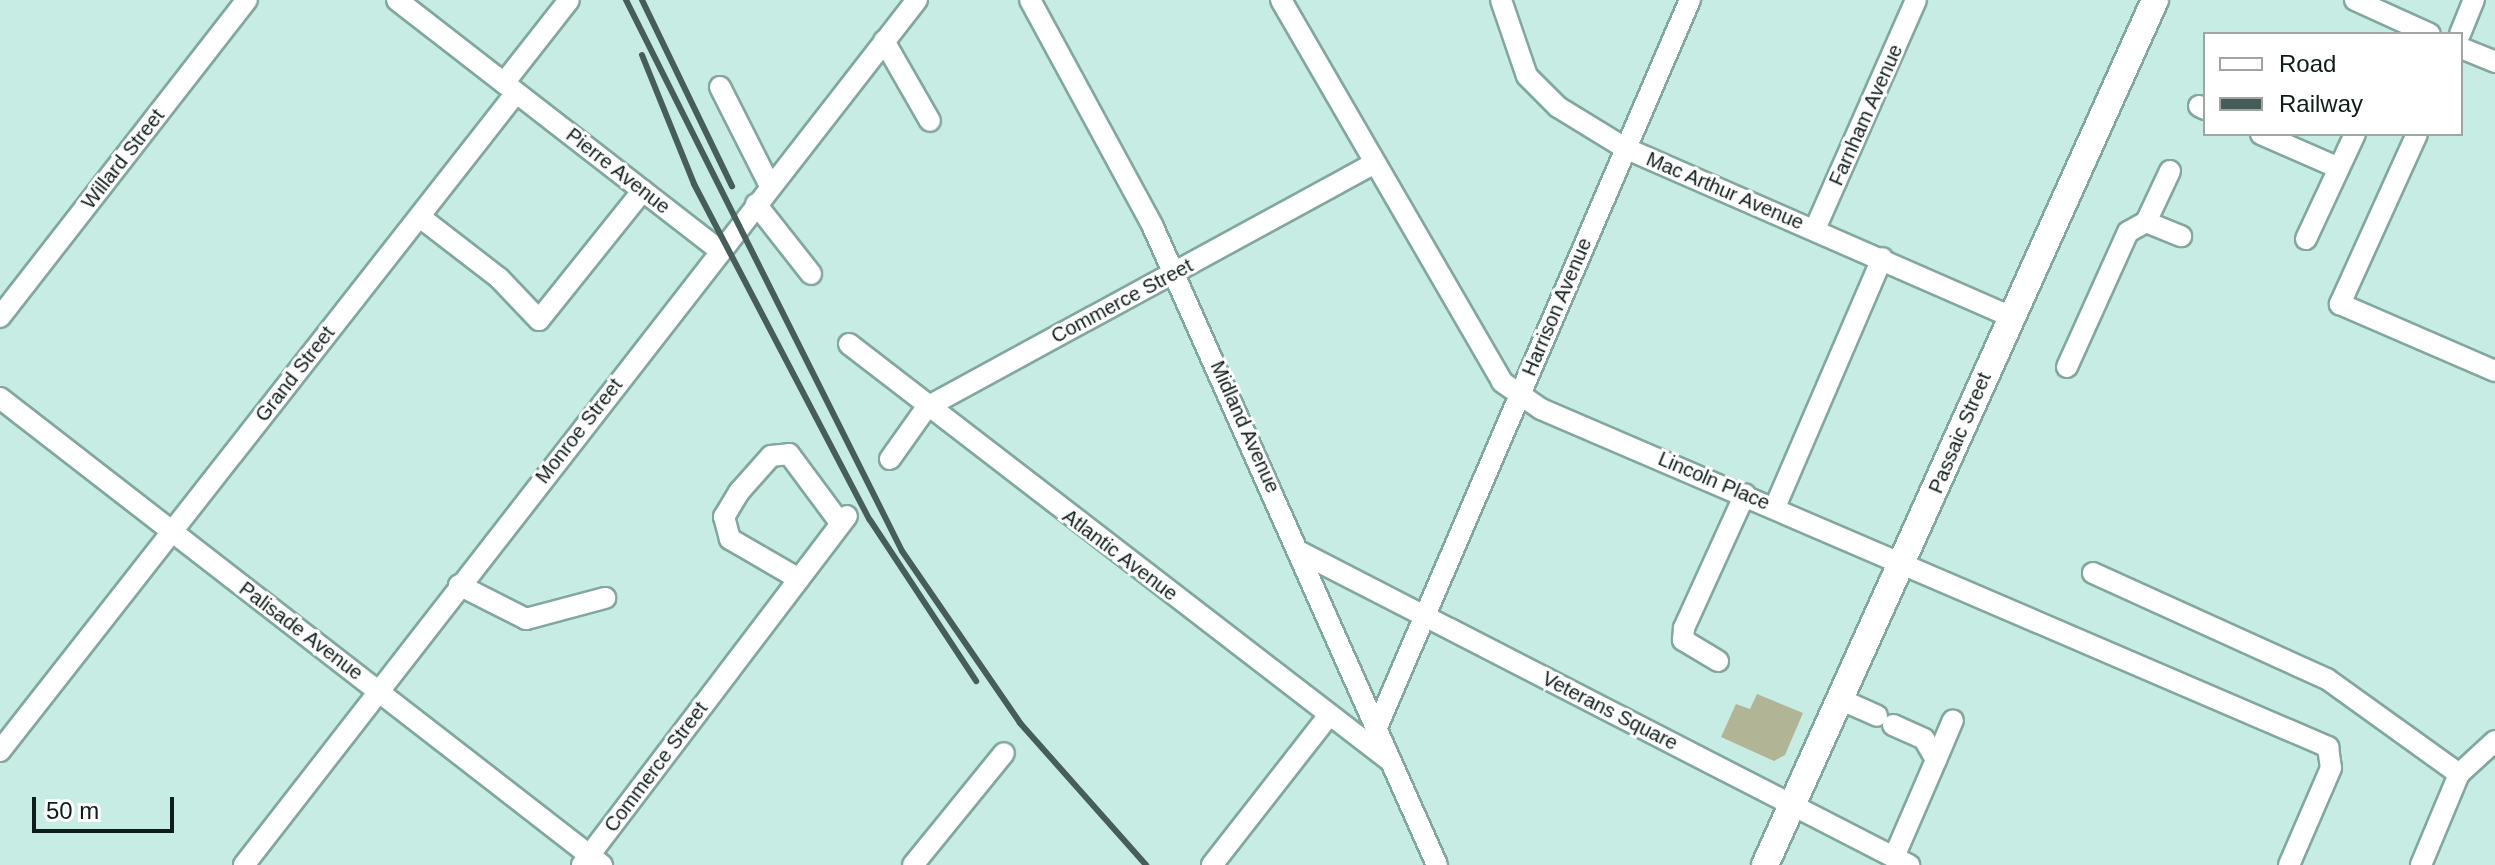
<!DOCTYPE html>
<html>
<head>
<meta charset="utf-8">
<style>
  body { margin:0 }
  #map { position:relative; width:2495px; height:865px; overflow:hidden; background:#c6ece4; font-family:Arial,sans-serif }
  div>[style] { position:absolute }
  .green>* { inset:0; background:#b1b596 }
  .roads { filter:drop-shadow(2px 0 #82a79f) drop-shadow(-2px 0 #82a79f) drop-shadow(0 2px #82a79f) drop-shadow(0 -2px #82a79f) }
  .minor>* { height:20px; margin:-10px; padding:0 10px; transform-origin:10px; border-radius:10px; background:#fff }
  .major>* { height:26px; margin:-13px; padding:0 13px; transform-origin:13px; border-radius:13px; background:#fff }
  .rail>* { height:6px; margin:-3px; padding:0 3px; transform-origin:3px; border-radius:3px; background:#475d59 }
  span { translate:-50% -50%; white-space:nowrap; text-align:center; line-height:1.15; -webkit-text-stroke:6px #fff; paint-order:stroke }
  .street-label { font-size:20px; color:#0e1d1a }
  .legend { position:absolute; left:2203px; top:32px; width:260px; height:104px; box-sizing:border-box; background:#fff; border:2px solid #9fa5a3; margin:0; padding:10px 14px; list-style:none; font-size:24px; color:#0e1d1a }
  .legend li { display:flex; align-items:center; gap:16px; height:40px }
  .legend b { width:40px; border:2px solid #9fa5a3 }
  .scale { position:absolute; left:32px; top:797px; width:142px; height:36px; box-sizing:border-box; border:4px solid #0e1d1a; border-top:0; padding-left:10px; font-size:24px; line-height:28px; white-space:nowrap; color:#0e1d1a; -webkit-text-stroke:6px #fff; paint-order:stroke }
</style>
</head>
<body>
<div id="map">
  <div class="green">
    <i style="clip-path:polygon(1757px 694px,1803px 713px,1785px 755px,1774px 761px,1721px 737px,1736px 704px,1750px 709px)"></i>
  </div>
  <div class="roads">
    <div class="minor">
      <i style="left:397px;top:0;width:408px;rotate:37.8deg"></i>
      <i style="left:1030px;top:0;width:258px;rotate:61.5deg"></i>
      <i style="left:1153px;top:227px;width:698px;rotate:66deg"></i>
      <i style="left:1281px;top:0;width:441px;rotate:59.9deg"></i>
      <i style="left:1502px;top:382px;width:47px;rotate:34.7deg"></i>
      <i style="left:1541px;top:409px;width:857px;rotate:23.24deg"></i>
      <i style="left:2328px;top:747px;width:21px;rotate:82deg"></i>
      <i style="left:2331px;top:768px;width:106px;rotate:113.4deg"></i>
      <i style="left:1501px;top:0;width:80px;rotate:71.1deg"></i>
      <i style="left:1527px;top:76px;width:44px;rotate:45deg"></i>
      <i style="left:1558px;top:107px;width:79px;rotate:31.5deg"></i>
      <i style="left:1625px;top:148px;width:421px;rotate:23.6deg"></i>
      <i style="left:2355px;top:0;width:82px;rotate:24.4deg"></i>
      <i style="left:2460px;top:34px;width:37px;rotate:-68deg"></i>
      <i style="left:884px;top:41px;width:92px;rotate:60.1deg"></i>
      <i style="left:2461px;top:48px;width:37px;rotate:22deg"></i>
      <i style="left:504px;top:83px;width:105px;rotate:-51.9deg"></i>
      <i style="left:720px;top:87px;width:111px;rotate:63.2deg"></i>
      <i style="left:2199px;top:106px;width:7px;rotate:27deg"></i>
      <i style="left:2261px;top:134px;width:85px;rotate:23.6deg"></i>
      <i style="left:2417px;top:134px;width:187px;rotate:114.4deg"></i>
      <i style="left:2340px;top:304px;width:169px;rotate:23.4deg"></i>
      <i style="left:2170px;top:171px;width:56px;rotate:115.2deg"></i>
      <i style="left:2146px;top:222px;width:38px;rotate:22deg"></i>
      <i style="left:756px;top:204px;width:89px;rotate:51.8deg"></i>
      <i style="left:420px;top:217px;width:100px;rotate:37.7deg"></i>
      <i style="left:499px;top:278px;width:58px;rotate:46.4deg"></i>
      <i style="left:539px;top:320px;width:166px;rotate:-51.3deg"></i>
      <i style="left:1815px;top:229px;width:250px;rotate:-66.2deg"></i>
      <i style="left:2306px;top:239px;width:116px;rotate:-65deg"></i>
      <i style="left:0;top:317px;width:402px;rotate:-52.1deg"></i>
      <i style="left:849px;top:344px;width:683px;rotate:37.62deg"></i>
      <i style="left:2067px;top:367px;width:148px;rotate:-65.7deg"></i>
      <i style="left:2128px;top:232px;width:21px;rotate:-29deg"></i>
      <i style="left:0;top:398px;width:762px;rotate:37.8deg"></i>
      <i style="left:890px;top:459px;width:64px;rotate:-54.6deg"></i>
      <i style="left:927px;top:407px;width:508px;rotate:-28.58deg"></i>
      <i style="left:1775px;top:507px;width:271px;rotate:-66.7deg"></i>
      <i style="left:1300px;top:552px;width:685px;rotate:27.2deg"></i>
      <i style="left:2093px;top:573px;width:257px;rotate:24.4deg"></i>
      <i style="left:2327px;top:679px;width:163px;rotate:35.7deg"></i>
      <i style="left:2459px;top:774px;width:99px;rotate:112.7deg"></i>
      <i style="left:799px;top:579px;width:80px;rotate:-149.9deg"></i>
      <i style="left:730px;top:539px;width:23px;rotate:-105deg"></i>
      <i style="left:724px;top:517px;width:29px;rotate:-59deg"></i>
      <i style="left:739px;top:492px;width:48px;rotate:-48.4deg"></i>
      <i style="left:771px;top:456px;width:18px;rotate:-6deg"></i>
      <i style="left:789px;top:454px;width:87px;rotate:53.4deg"></i>
      <i style="left:459px;top:585px;width:75px;rotate:26.9deg"></i>
      <i style="left:526px;top:619px;width:82px;rotate:-14.9deg"></i>
      <i style="left:1718px;top:661px;width:41px;rotate:-149deg"></i>
      <i style="left:1683px;top:640px;width:12px;rotate:-85deg"></i>
      <i style="left:1684px;top:628px;width:147px;rotate:-65.5deg"></i>
      <i style="left:1844px;top:701px;width:36px;rotate:24deg"></i>
      <i style="left:1893px;top:725px;width:34px;rotate:24deg"></i>
      <i style="left:1924px;top:739px;width:24px;rotate:60deg"></i>
      <i style="left:1936px;top:760px;width:106px;rotate:113.4deg"></i>
      <i style="left:1377px;top:727px;width:792px;rotate:-66.71deg"></i>
      <i style="left:0;top:751px;width:836px;rotate:-51.9deg"></i>
      <i style="left:1936px;top:760px;width:43px;rotate:-67deg"></i>
      <i style="left:2459px;top:774px;width:49px;rotate:-42.5deg"></i>
      <i style="left:244px;top:865px;width:1096px;rotate:-52.12deg"></i>
      <i style="left:582px;top:865px;width:438px;rotate:-52.8deg"></i>
      <i style="left:913px;top:865px;width:144px;rotate:-50.9deg"></i>
      <i style="left:1212px;top:865px;width:190px;rotate:-52deg"></i>
    </div>
    <div class="major">
      <i style="left:1765px;top:865px;width:949px;rotate:-65.73deg"></i>
    </div>
  </div>
  <div class="rail">
    <i style="left:626px;top:0;width:616px;rotate:63.39deg"></i>
    <i style="left:902px;top:551px;width:209px;rotate:55.5deg"></i>
    <i style="left:1020px;top:723px;width:190px;rotate:48.4deg"></i>
    <i style="left:642px;top:0;width:207px;rotate:64.2deg"></i>
    <i style="left:642px;top:55px;width:139px;rotate:68deg"></i>
    <i style="left:694px;top:184px;width:379px;rotate:62.4deg"></i>
    <i style="left:870px;top:520px;width:193px;rotate:56.6deg"></i>
  </div>
  <div class="street-label">
    <span style="left:1866px;top:115px;rotate:-66deg">Farnham Avenue</span>
    <span style="left:123px;top:159px;rotate:-52deg">Willard Street</span>
    <span style="left:618px;top:171px;rotate:38deg">Pierre Avenue</span>
    <span style="left:1725px;top:191px;rotate:23deg">Mac Arthur Avenue</span>
    <span style="left:1122px;top:301px;rotate:-28deg">Commerce Street</span>
    <span style="left:1557px;top:307px;rotate:-67deg">Harrison Avenue</span>
    <span style="left:295px;top:374px;rotate:-52deg">Grand Street</span>
    <span style="left:1245px;top:427px;rotate:66deg">Midland Avenue</span>
    <span style="left:579px;top:431px;rotate:-52deg">Monroe Street</span>
    <span style="left:1960px;top:433px;rotate:-67deg">Passaic Street</span>
    <span style="left:1714px;top:481px;rotate:23deg">Lincoln Place</span>
    <span style="left:1120px;top:555px;rotate:37deg">Atlantic Avenue</span>
    <span style="left:301px;top:631px;rotate:37deg">Palisade Avenue</span>
    <span style="left:1610px;top:711px;rotate:27deg">Veterans Square</span>
    <span style="left:656px;top:767px;rotate:-53deg">Commerce Street</span>
  </div>
  <ul class="legend">
  <li><b style="height:10px;background:#fff"></b>Road</li>
  <li><b style="height:10px;background:#475d59"></b>Railway</li>
  </ul>
  <div class="scale">50 m</div>
</div>
</body>
</html>
